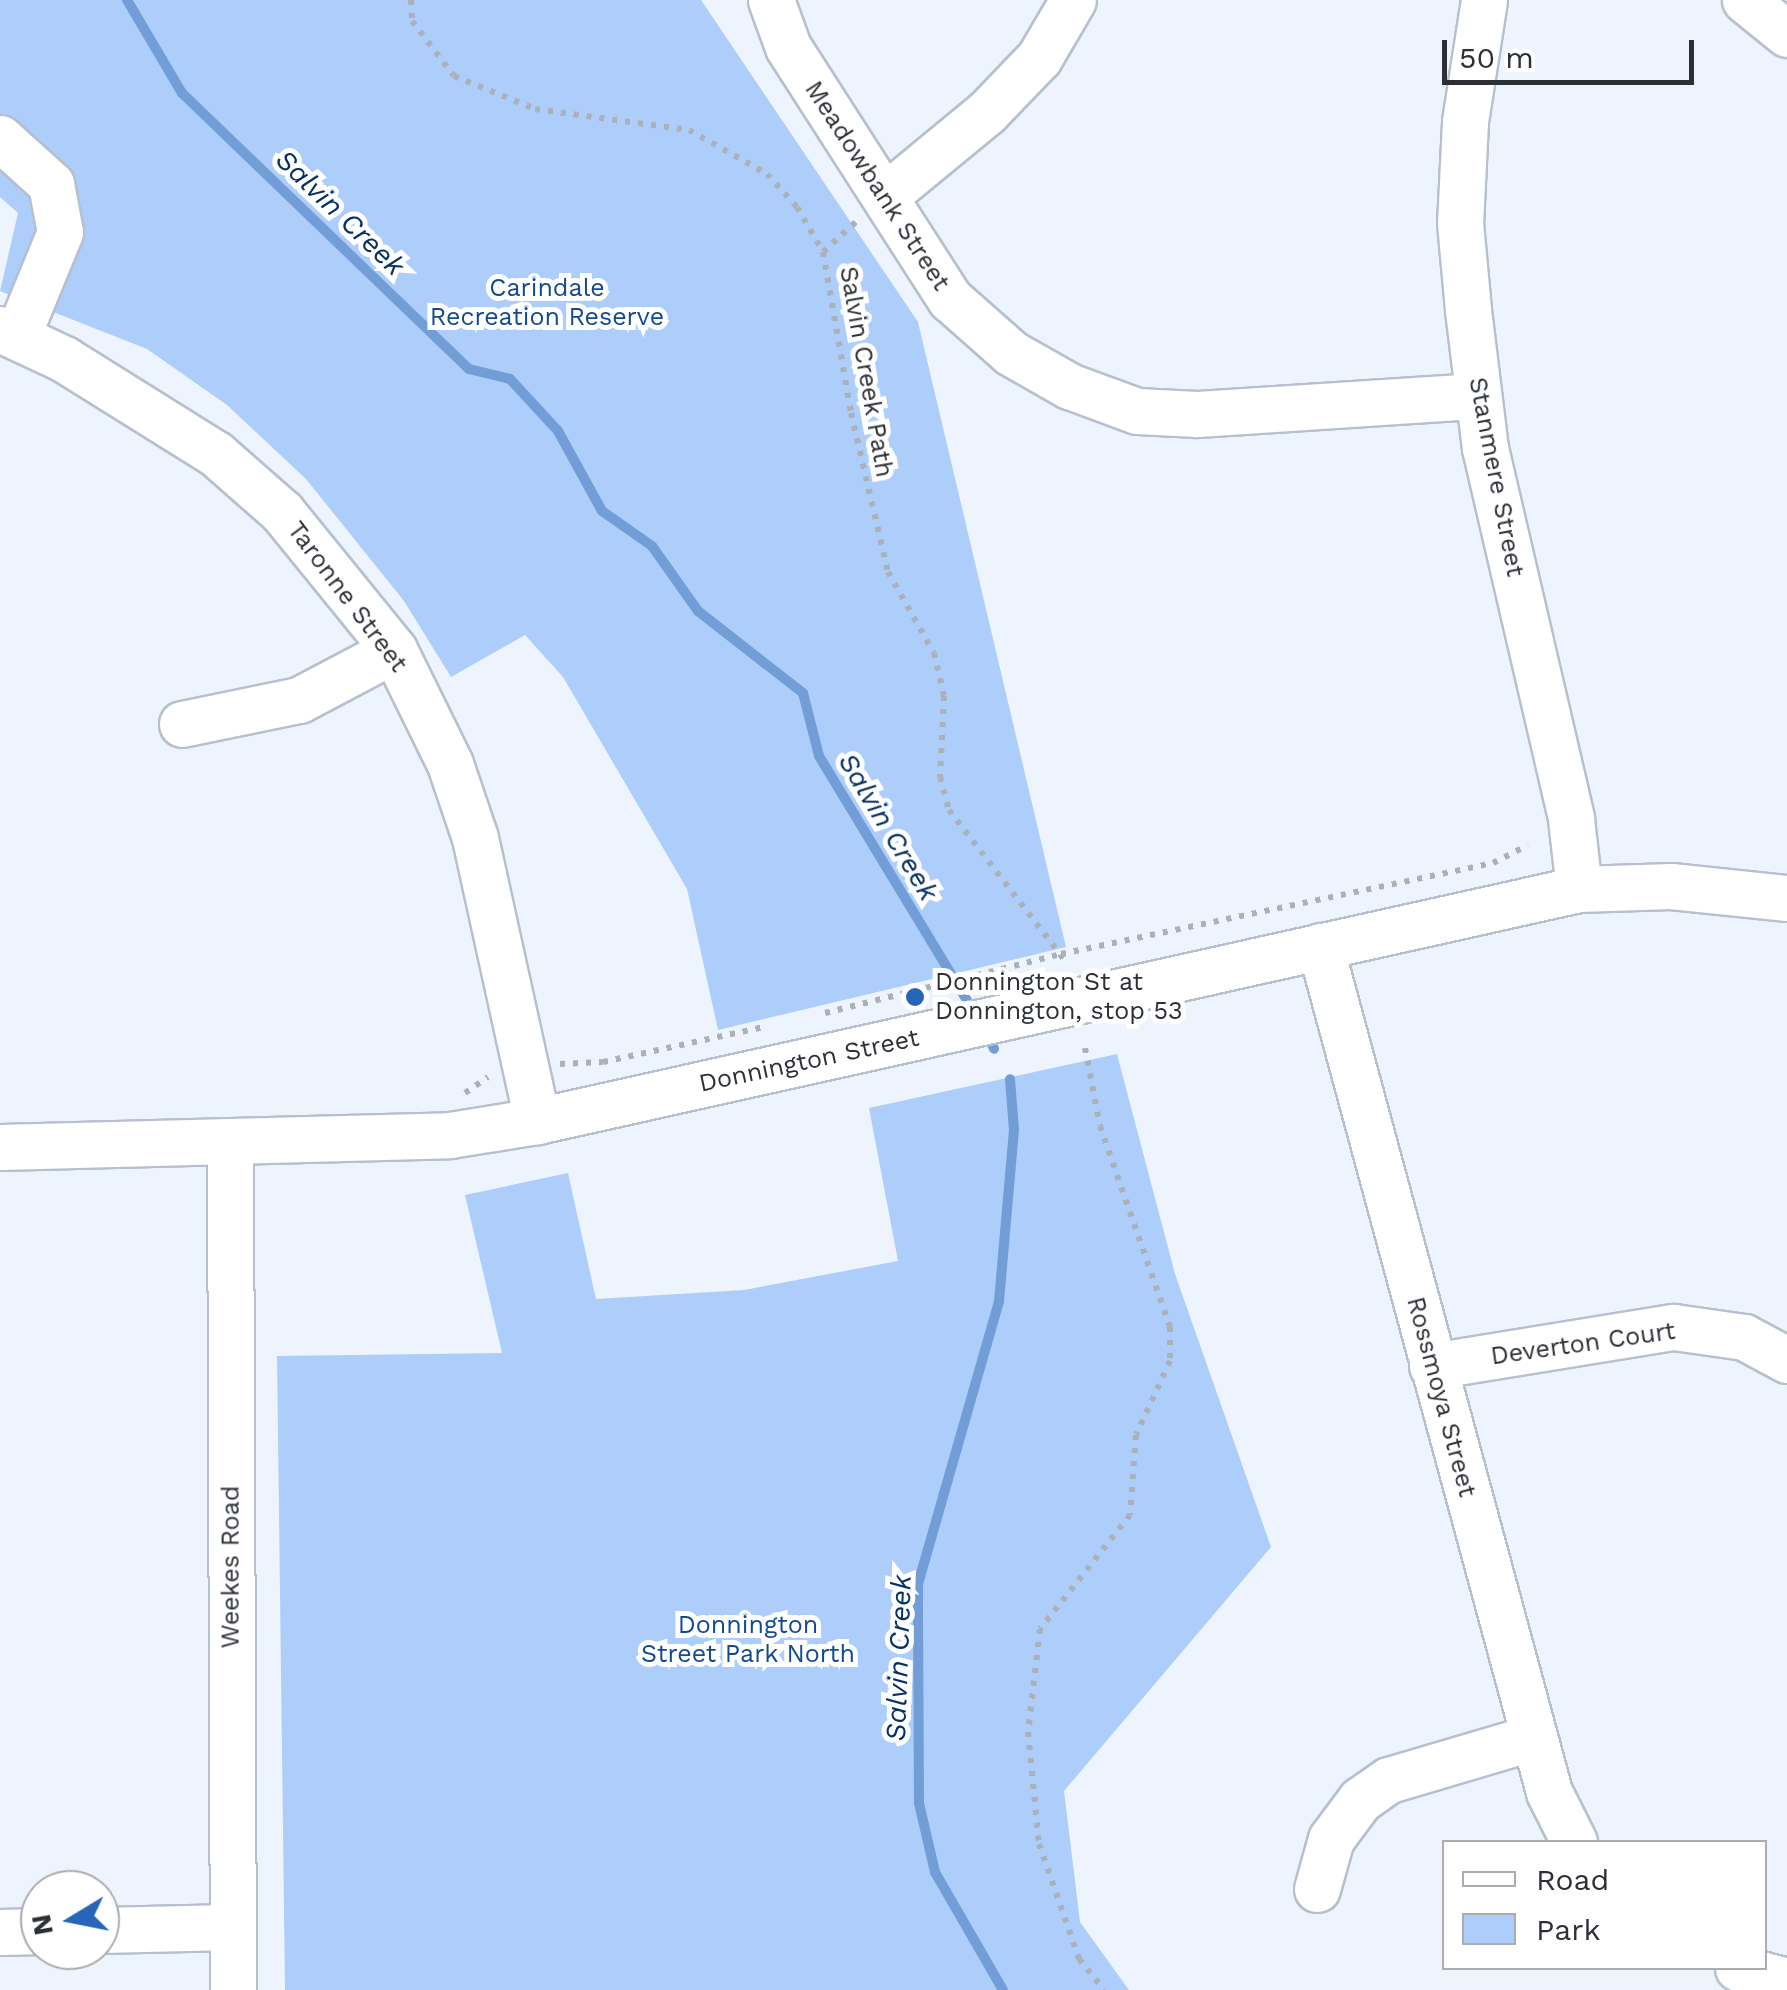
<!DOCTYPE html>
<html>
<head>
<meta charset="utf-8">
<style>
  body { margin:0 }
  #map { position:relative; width:1787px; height:1990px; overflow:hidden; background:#eef4fd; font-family:"Work Sans",sans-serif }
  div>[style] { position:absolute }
  .green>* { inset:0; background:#adcefb }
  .stream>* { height:10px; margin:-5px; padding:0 5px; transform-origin:5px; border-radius:5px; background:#739dd6 }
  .path>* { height:6px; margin-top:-3px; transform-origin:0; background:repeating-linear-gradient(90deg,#abb1b8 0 5px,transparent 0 13px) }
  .roads { filter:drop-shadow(2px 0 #b6c0ce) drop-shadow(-2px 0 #b6c0ce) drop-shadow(0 2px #b6c0ce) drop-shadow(0 -2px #b6c0ce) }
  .minor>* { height:45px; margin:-22.5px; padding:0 22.5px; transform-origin:22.5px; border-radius:22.5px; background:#fff }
  .dots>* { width:28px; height:28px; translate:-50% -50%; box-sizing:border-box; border:5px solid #fff; border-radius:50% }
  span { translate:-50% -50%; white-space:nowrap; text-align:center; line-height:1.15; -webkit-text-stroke:10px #fff; paint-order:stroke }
  .street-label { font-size:25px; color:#2c3035 }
  .park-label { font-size:25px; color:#134a8f }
  .poi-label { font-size:25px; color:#2c3035 }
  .left { translate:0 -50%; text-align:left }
  .water-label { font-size:28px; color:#063164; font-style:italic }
  .legend { position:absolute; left:1442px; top:1840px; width:325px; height:130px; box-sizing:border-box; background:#fff; border:2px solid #abacae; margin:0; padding:12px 18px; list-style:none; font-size:30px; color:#2c3035 }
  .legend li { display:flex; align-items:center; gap:20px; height:50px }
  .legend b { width:50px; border:2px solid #abacae }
  .north { position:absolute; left:20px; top:1870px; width:100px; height:100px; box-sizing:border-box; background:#fff; border:2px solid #abacae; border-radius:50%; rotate:260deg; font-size:28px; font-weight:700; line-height:40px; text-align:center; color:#2c3035 }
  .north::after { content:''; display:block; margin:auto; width:35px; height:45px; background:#2665b7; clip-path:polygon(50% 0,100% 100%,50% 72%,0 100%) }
  .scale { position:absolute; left:1442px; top:40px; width:252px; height:45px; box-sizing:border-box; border:5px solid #2c3035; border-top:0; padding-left:12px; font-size:30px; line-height:35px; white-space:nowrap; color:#2c3035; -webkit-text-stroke:8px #fff; paint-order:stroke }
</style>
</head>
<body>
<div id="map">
  <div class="green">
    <i style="clip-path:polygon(0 0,701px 0,918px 322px,1066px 947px,718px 1030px,687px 889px,563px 677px,525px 635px,451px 677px,404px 601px,306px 479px,227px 405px,147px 349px,0 291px,18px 213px,0 197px)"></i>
    <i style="clip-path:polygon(1117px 1054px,1175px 1274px,1271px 1547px,1064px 1791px,1080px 1922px,1129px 1990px,285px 1990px,277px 1356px,502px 1353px,465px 1195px,568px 1173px,596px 1299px,744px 1290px,898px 1261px,869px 1108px)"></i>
  </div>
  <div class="stream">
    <i style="left:127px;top:0;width:108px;rotate:59.4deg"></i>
    <i style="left:182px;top:93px;width:398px;rotate:43.9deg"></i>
    <i style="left:469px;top:369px;width:42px;rotate:13.7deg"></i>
    <i style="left:510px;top:379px;width:71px;rotate:47.3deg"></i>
    <i style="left:558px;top:431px;width:91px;rotate:61.2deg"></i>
    <i style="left:602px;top:511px;width:61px;rotate:35deg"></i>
    <i style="left:652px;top:546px;width:80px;rotate:54.7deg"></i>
    <i style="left:698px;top:611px;width:133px;rotate:38deg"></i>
    <i style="left:803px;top:693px;width:65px;rotate:75.7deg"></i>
    <i style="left:819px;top:756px;width:299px;rotate:58.8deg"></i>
    <i style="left:985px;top:1031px;width:20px;rotate:63deg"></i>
    <i style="left:1003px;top:1990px;width:136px;rotate:-120deg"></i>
    <i style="left:935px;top:1872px;width:71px;rotate:-103.1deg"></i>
    <i style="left:919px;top:1803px;width:219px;rotate:-90.3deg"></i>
    <i style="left:918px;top:1584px;width:294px;rotate:-74deg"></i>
    <i style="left:999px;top:1301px;width:172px;rotate:-85deg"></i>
    <i style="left:1014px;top:1130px;width:51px;rotate:-94.5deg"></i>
  </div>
  <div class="path">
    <i style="left:411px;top:0;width:21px;rotate:87deg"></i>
    <i style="left:412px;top:21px;width:69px;rotate:52.6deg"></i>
    <i style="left:454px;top:76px;width:87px;rotate:22.2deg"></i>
    <i style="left:535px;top:109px;width:155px;rotate:7.8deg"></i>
    <i style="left:689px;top:130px;width:90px;rotate:29.4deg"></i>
    <i style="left:767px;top:174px;width:45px;rotate:47.7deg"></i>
    <i style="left:797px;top:207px;width:52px;rotate:60deg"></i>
    <i style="left:823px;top:252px;width:163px;rotate:80.1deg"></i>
    <i style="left:851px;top:413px;width:163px;rotate:76.9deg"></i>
    <i style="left:888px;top:572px;width:93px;rotate:60.4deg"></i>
    <i style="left:934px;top:653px;width:44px;rotate:76.9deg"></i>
    <i style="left:944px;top:696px;width:81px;rotate:92.8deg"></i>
    <i style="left:940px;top:777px;width:34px;rotate:75deg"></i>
    <i style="left:949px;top:810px;width:192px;rotate:52.4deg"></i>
    <i style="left:823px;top:252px;width:47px;rotate:-42.4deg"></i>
    <i style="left:825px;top:1013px;width:243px;rotate:-14deg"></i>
    <i style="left:1061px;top:954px;width:441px;rotate:-11.9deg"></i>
    <i style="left:1493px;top:863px;width:39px;rotate:-27deg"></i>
    <i style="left:1085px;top:1048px;width:79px;rotate:79.1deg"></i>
    <i style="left:1100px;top:1126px;width:213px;rotate:70.8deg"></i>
    <i style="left:1170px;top:1327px;width:34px;rotate:90deg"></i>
    <i style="left:1170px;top:1361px;width:81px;rotate:114.7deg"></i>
    <i style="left:1136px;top:1435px;width:80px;rotate:94.3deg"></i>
    <i style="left:1130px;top:1515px;width:145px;rotate:128.3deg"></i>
    <i style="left:1040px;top:1629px;width:104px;rotate:96.6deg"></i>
    <i style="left:1028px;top:1732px;width:113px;rotate:84.4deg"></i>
    <i style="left:1039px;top:1844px;width:122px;rotate:70.8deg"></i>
    <i style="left:1079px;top:1959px;width:40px;rotate:51deg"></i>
    <i style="left:560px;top:1064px;width:43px;rotate:-2.7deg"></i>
    <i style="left:603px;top:1062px;width:165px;rotate:-12.3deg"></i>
    <i style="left:465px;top:1093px;width:28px;rotate:-35deg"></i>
  </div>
  <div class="roads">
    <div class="minor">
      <i style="left:771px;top:0;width:50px;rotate:70.1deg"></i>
      <i style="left:788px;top:47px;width:300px;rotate:57.3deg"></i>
      <i style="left:950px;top:299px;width:81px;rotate:41.5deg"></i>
      <i style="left:1011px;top:353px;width:67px;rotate:29.6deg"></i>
      <i style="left:1069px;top:386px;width:72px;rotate:20.2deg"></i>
      <i style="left:1137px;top:411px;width:60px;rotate:2.9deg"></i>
      <i style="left:1197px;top:414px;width:281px;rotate:-3.7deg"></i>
      <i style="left:1484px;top:0;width:123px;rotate:98.9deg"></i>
      <i style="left:1465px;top:122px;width:101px;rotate:92.8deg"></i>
      <i style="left:1460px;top:223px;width:87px;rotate:84.7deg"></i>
      <i style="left:1468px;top:310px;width:139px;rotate:83deg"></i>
      <i style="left:1485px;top:448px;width:381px;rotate:76.9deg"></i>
      <i style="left:1571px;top:819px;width:70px;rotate:83.5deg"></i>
      <i style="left:1745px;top:0;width:54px;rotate:39deg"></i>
      <i style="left:0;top:138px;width:69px;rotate:42deg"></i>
      <i style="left:51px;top:184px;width:49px;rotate:79.4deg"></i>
      <i style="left:60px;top:232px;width:113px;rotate:112.3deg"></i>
      <i style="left:885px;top:196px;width:132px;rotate:-39.5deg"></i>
      <i style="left:987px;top:112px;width:75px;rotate:-46.1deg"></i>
      <i style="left:1039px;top:58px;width:67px;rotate:-59.6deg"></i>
      <i style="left:0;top:329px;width:71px;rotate:25.1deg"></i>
      <i style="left:64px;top:359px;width:179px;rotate:32deg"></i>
      <i style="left:216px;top:454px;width:88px;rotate:41.3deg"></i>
      <i style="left:282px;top:512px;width:178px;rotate:50.9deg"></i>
      <i style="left:394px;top:650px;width:127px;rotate:63.8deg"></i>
      <i style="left:450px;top:764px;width:78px;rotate:71.3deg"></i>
      <i style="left:475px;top:838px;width:290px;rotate:77.6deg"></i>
      <i style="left:182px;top:724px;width:119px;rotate:-11.6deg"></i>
      <i style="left:299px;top:700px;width:107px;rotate:-27.8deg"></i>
      <i style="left:1320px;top:946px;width:876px;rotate:74.85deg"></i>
      <i style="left:1549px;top:1792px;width:56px;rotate:63.4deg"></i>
      <i style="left:230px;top:1143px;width:847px;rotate:89.8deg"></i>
      <i style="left:0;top:1147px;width:450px;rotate:-1.5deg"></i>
      <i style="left:450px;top:1135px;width:88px;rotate:-9.1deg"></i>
      <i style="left:537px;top:1121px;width:1068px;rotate:-12.55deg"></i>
      <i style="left:1579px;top:889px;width:92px;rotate:-1.9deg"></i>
      <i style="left:1671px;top:886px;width:117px;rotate:5.9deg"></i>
      <i style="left:1432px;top:1366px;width:245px;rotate:-9.2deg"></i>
      <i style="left:1674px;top:1327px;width:71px;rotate:8.1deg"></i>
      <i style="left:1744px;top:1337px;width:49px;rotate:28.1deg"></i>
      <i style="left:1317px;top:1889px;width:52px;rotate:-74.4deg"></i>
      <i style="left:1331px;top:1839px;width:49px;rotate:-53.4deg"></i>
      <i style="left:1360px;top:1800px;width:35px;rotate:-35deg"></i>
      <i style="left:1389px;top:1780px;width:151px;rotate:-16.5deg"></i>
      <i style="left:100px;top:1930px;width:132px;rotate:-1.3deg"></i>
      <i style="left:0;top:1932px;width:40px;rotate:-1.4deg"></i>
      <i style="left:1738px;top:1968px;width:51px;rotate:14.9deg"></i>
    </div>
  </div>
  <div class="dots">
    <i style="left:915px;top:997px;background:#2665b7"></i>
  </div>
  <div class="street-label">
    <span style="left:877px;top:186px;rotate:57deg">Meadowbank Street</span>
    <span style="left:866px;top:372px;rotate:80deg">Salvin Creek Path</span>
    <span style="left:1496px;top:477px;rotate:79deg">Stanmere Street</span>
    <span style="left:347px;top:597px;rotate:53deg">Taronne Street</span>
    <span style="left:809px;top:1061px;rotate:-12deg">Donnington Street</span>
    <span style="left:1583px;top:1344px;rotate:-8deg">Deverton Court</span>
    <span style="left:1441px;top:1397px;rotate:75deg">Rossmoya Street</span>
    <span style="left:231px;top:1567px;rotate:-90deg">Weekes Road</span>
  </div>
  <div class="park-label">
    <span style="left:547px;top:303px">Carindale<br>Recreation Reserve</span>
    <span style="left:748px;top:1640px">Donnington<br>Street Park North</span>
  </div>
  <div class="poi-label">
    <span class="left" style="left:935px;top:997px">Donnington St at<br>Donnington, stop 53</span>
  </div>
  <div class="water-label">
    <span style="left:340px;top:213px;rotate:44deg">Salvin Creek</span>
    <span style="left:888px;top:827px;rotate:59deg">Salvin Creek</span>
    <span style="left:899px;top:1658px;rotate:-88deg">Salvin Creek</span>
  </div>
  <ul class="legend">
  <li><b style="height:12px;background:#fff"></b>Road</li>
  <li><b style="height:28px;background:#adcefb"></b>Park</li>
  </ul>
  <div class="north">N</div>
  <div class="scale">50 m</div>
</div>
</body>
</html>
